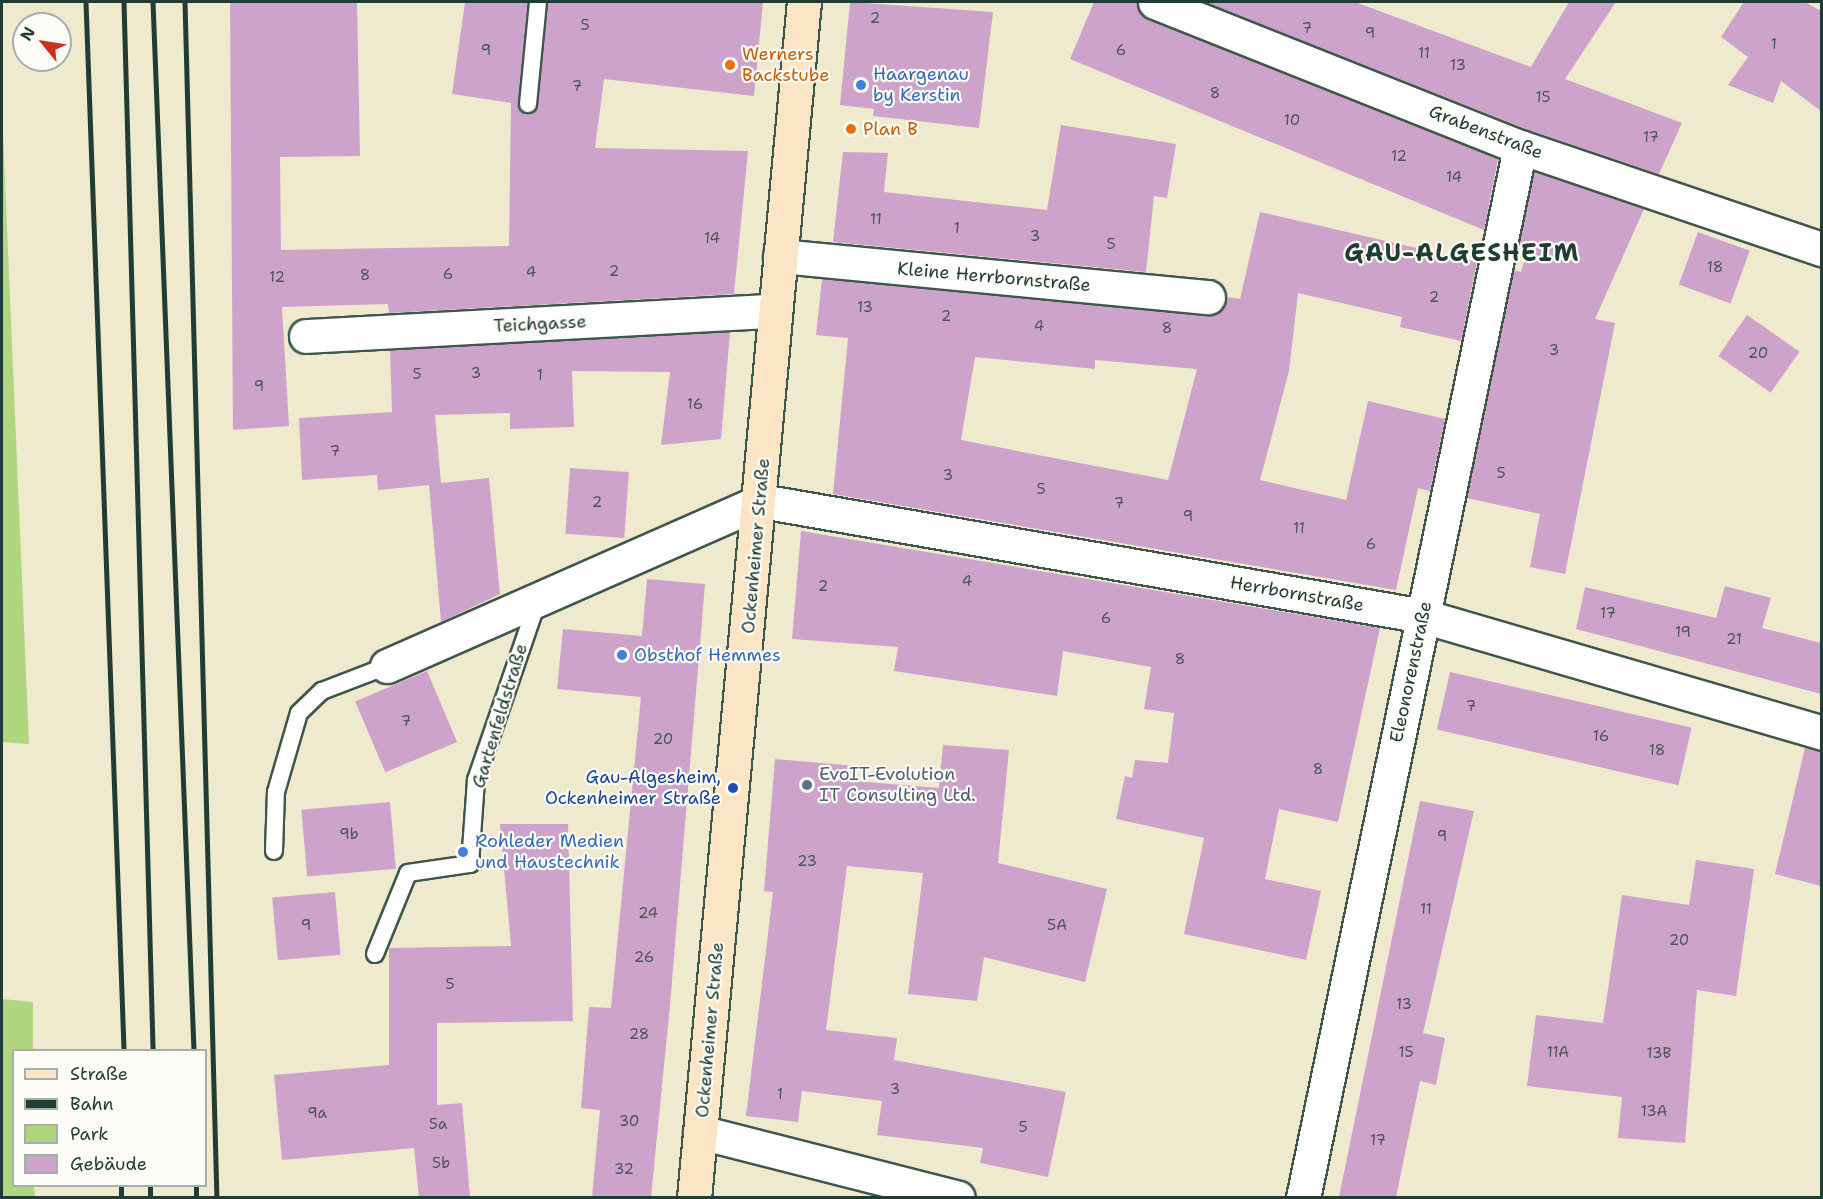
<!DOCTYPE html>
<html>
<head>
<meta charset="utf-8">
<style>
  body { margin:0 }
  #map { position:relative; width:1823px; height:1199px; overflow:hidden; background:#efe9ce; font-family:"Shantell Sans",sans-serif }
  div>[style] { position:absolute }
  .green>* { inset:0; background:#b0d67f }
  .building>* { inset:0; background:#cea3cb; transform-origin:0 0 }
  .roads { filter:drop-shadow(2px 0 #3e574b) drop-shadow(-2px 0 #3e574b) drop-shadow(0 2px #3e574b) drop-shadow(0 -2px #3e574b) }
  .lane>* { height:16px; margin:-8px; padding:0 8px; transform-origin:8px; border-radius:8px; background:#fff }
  .street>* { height:33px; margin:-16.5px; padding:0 16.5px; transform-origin:16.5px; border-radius:16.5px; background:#fff }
  .secondary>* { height:33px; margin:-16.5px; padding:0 16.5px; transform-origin:16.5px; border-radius:16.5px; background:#fce5c4 }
  .rail>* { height:4.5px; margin:-2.25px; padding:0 2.25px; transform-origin:2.25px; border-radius:2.25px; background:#1f3d34 }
  .dots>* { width:16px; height:16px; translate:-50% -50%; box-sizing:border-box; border:3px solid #fdfcf7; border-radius:50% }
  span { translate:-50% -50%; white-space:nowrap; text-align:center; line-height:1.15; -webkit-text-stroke:4.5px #fdfcf7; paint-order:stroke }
  .number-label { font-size:15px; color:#4b565a }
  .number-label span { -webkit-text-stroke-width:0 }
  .food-label { font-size:18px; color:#c56008 }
  .left { translate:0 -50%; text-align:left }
  .shop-label { font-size:18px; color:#366cbe }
  .street-label { font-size:18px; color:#1f3d34 }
  .service-label { font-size:18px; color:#4e5e75 }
  .transit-label { font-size:18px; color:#164399 }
  .right { translate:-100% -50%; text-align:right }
  .district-label { font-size:24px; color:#1f3d34; font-weight:700; letter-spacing:1.5px }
  .frame { position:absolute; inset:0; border:3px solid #1f3d34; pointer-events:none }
  .legend { position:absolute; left:12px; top:1049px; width:195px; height:138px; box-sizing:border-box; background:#fdfcf7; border:2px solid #a4b0a9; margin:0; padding:8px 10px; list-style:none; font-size:18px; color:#1f3d34 }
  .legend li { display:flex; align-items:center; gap:12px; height:30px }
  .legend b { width:30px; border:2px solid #a4b0a9 }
  .north { position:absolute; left:12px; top:12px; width:60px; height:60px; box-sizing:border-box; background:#fdfcf7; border:2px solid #a4b0a9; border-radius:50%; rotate:300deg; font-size:16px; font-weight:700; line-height:24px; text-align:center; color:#1f3d34 }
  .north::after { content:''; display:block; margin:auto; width:21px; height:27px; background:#c8321e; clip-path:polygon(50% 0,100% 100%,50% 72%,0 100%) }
</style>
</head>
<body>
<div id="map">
  <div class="green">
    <i style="clip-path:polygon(2px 110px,29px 744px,2px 742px)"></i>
    <i style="clip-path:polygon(2px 999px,33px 1002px,33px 1050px,14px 1050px,14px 1186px,34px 1186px,35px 1197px,2px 1197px)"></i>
  </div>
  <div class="building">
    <i style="clip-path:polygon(230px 2px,357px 2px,360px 156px,280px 157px,281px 250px,509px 246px,511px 103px,452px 94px,465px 2px,528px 2px,518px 103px,528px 114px,538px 105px,548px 2px,763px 2px,754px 96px,604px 79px,595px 148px,748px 151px,734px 294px,389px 313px,388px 304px,282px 307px,289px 426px,233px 430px)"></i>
    <i style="clip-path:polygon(850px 2px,993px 12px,979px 128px,873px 116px,874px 109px,840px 105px)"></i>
    <i style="clip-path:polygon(1094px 2px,1137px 2px,1148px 19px,1498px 159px,1484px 230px,1070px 59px)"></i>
    <i style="clip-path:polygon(1205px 2px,1355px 2px,1531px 67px,1569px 2px,1616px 2px,1565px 79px,1682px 123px,1659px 174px,1526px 129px)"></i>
    <i style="clip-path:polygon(1744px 2px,1805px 2px,1821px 11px,1821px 111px,1781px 81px,1773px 103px,1728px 85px,1748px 57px,1721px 37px)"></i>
    <i style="clip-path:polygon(1061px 125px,1176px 144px,1167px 198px,1154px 196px,1146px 272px,833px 242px,843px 152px,888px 153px,884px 192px,1047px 210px)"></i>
    <i style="clip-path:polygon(1534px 172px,1644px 209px,1595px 319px,1615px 323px,1565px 574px,1530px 567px,1540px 514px,1467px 498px,1514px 270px,1521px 272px,1528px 249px,1519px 245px)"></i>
    <i style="clip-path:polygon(evenodd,1260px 212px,1477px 262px,1461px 341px,1400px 327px,1402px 317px,1298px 293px,1289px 371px,1260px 480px,1346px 500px,1368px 401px,1445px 419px,1430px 491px,1418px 488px,1396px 590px,833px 494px,848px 338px,816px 335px,822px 279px,1207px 316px,1223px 308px,1226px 297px,1240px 299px,1260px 212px,975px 357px,1095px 369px,1095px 360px,1197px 369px,1168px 480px,961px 440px,975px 357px)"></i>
    <i style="left:1698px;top:232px;width:55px;height:56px;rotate:20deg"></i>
    <i style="left:1747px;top:315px;width:64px;height:50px;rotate:35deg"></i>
    <i style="clip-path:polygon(730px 332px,721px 439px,661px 445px,670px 372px,572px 371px,574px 427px,510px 429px,510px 413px,435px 415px,441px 483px,489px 478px,500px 594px,441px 622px,429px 485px,378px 490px,377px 475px,302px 480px,299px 418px,392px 412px,390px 350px)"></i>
    <i style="left:570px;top:468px;width:59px;height:66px;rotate:4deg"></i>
    <i style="clip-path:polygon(801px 531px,1380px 628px,1338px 822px,1279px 809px,1265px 879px,1321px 891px,1306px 960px,1184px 934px,1204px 838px,1116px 819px,1125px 776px,1132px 778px,1135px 760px,1168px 763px,1174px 713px,1144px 709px,1151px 667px,1063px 651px,1057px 696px,894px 671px,898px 647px,792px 639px)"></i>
    <i style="clip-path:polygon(647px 579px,705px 584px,670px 1005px,651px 1197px,592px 1197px,600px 1110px,581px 1108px,589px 1007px,611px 1008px,641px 697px,557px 689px,563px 629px,642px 636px)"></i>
    <i style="clip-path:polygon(1725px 586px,1771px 598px,1762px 628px,1821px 643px,1821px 694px,1576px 629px,1585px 587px,1716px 618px)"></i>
    <i style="left:427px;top:671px;width:77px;height:78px;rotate:67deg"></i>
    <i style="left:1450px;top:672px;width:248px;height:59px;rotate:13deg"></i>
    <i style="clip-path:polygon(943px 745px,1009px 750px,998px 863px,1107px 889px,1085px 982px,984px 957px,977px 1001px,908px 994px,923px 873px,847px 866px,826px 1030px,897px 1038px,894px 1060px,1066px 1092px,1048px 1177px,980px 1163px,983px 1148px,877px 1135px,882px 1101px,802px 1091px,798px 1122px,746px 1116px,773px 892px,764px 891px,775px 759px,856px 766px,854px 781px,939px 788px)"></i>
    <i style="clip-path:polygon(1805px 748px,1821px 751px,1821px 886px,1775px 874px)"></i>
    <i style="clip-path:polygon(1420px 801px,1474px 811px,1423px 1033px,1445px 1038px,1436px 1085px,1420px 1081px,1396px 1197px,1339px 1197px)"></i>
    <i style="left:390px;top:802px;width:67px;height:89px;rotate:85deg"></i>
    <i style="clip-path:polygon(500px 824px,568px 824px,573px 1021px,437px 1023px,437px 1105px,462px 1103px,470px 1197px,419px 1197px,414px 1148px,282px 1160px,274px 1075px,389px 1065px,389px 948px,511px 946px)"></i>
    <i style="clip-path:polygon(1696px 860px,1754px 869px,1736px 996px,1697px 990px,1685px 1143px,1618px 1138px,1622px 1097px,1527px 1086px,1536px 1015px,1603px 1023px,1622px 895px,1689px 905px)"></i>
    <i style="left:335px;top:892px;width:63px;height:63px;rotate:85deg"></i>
  </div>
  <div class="roads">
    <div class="lane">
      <i style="left:528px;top:104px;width:102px;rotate:-84.4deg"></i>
      <i style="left:274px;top:851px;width:59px;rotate:-88.1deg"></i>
      <i style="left:276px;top:792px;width:82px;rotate:-73.8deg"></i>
      <i style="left:299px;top:713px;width:32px;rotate:-44deg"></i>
      <i style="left:322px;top:691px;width:70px;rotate:-21deg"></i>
      <i style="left:375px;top:954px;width:87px;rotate:-67.8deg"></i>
      <i style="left:408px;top:873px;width:63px;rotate:-8.3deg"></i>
      <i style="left:470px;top:864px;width:84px;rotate:-85.9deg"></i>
      <i style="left:476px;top:780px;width:190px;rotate:-71deg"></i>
    </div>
    <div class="street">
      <i style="left:1155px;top:2px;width:393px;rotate:21.7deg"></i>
      <i style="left:1520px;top:147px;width:319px;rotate:18.7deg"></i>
      <i style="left:780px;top:256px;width:430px;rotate:5.5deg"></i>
      <i style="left:306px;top:336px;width:469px;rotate:-3.1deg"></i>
      <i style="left:387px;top:666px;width:409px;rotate:-23.8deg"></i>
      <i style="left:761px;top:501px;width:672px;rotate:9.85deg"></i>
      <i style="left:1423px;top:616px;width:416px;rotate:16.3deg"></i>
      <i style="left:700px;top:1132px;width:266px;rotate:14.3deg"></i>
      <i style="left:1303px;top:1198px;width:1073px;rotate:-78.33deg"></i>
    </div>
    <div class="secondary">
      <i style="left:694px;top:1198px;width:1201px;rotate:-84.75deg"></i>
    </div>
  </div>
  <div class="rail">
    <i style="left:86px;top:2px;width:1049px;rotate:87.92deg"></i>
    <i style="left:124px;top:2px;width:1048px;rotate:88.41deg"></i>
    <i style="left:153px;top:2px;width:1049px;rotate:87.76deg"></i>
    <i style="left:185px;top:2px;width:1196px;rotate:88.47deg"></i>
    <i style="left:121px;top:1198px;width:12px;rotate:-90deg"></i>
    <i style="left:150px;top:1198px;width:12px;rotate:-90deg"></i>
    <i style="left:196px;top:1198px;width:12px;rotate:-90deg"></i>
  </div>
  <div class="dots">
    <i style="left:730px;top:65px;background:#e8710a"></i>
    <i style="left:861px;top:85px;background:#3f7fe0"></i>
    <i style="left:851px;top:129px;background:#e8710a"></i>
    <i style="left:622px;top:655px;background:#3f7fe0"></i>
    <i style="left:807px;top:785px;background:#5c6f8a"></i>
    <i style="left:733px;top:788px;background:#1a4fb4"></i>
    <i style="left:463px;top:852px;background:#3f7fe0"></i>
  </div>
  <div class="number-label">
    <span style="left:875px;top:19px">2</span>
    <span style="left:585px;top:26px">5</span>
    <span style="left:1307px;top:29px">7</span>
    <span style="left:1370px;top:34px">9</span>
    <span style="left:1774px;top:45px">1</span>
    <span style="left:486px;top:51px">9</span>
    <span style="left:1121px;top:51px">6</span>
    <span style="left:1424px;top:54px">11</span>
    <span style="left:1458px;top:66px">13</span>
    <span style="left:577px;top:87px">7</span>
    <span style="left:1215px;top:94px">8</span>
    <span style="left:1543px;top:98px">15</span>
    <span style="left:1292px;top:121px">10</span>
    <span style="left:1651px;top:138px">17</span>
    <span style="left:1399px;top:157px">12</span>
    <span style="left:1454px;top:178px">14</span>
    <span style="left:876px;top:220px">11</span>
    <span style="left:957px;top:229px">1</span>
    <span style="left:1035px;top:237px">3</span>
    <span style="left:712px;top:239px">14</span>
    <span style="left:1111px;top:245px">5</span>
    <span style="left:1715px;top:268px">18</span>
    <span style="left:614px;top:272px">2</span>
    <span style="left:531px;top:273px">4</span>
    <span style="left:448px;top:275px">6</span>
    <span style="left:365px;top:276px">8</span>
    <span style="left:277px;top:278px">12</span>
    <span style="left:1434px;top:298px">2</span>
    <span style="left:865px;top:308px">13</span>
    <span style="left:946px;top:317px">2</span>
    <span style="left:1039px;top:327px">4</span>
    <span style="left:1167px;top:329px">8</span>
    <span style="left:1554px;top:351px">3</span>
    <span style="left:1758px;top:354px">20</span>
    <span style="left:476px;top:374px">3</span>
    <span style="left:417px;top:375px">5</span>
    <span style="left:540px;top:376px">1</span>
    <span style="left:259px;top:387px">9</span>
    <span style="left:695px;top:405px">16</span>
    <span style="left:335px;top:452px">7</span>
    <span style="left:1501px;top:474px">5</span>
    <span style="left:948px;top:476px">3</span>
    <span style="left:1041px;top:490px">5</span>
    <span style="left:597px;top:503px">2</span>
    <span style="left:1119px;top:504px">7</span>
    <span style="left:1188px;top:517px">9</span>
    <span style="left:1299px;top:529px">11</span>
    <span style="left:1371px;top:545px">6</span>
    <span style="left:967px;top:582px">4</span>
    <span style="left:823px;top:587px">2</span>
    <span style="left:1608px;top:614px">17</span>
    <span style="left:1106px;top:619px">6</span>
    <span style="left:1683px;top:633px">19</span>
    <span style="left:1734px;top:640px">21</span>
    <span style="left:1180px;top:660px">8</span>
    <span style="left:1471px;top:707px">7</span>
    <span style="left:406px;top:722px">7</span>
    <span style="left:1601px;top:737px">16</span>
    <span style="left:663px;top:740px">20</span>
    <span style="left:1657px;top:751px">18</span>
    <span style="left:1318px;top:770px">8</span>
    <span style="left:349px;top:835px">9b</span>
    <span style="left:1442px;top:837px">9</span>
    <span style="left:807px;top:862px">23</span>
    <span style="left:1426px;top:910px">11</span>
    <span style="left:648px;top:914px">24</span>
    <span style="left:306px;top:926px">9</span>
    <span style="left:1057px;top:926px">5A</span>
    <span style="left:1679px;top:941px">20</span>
    <span style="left:644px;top:958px">26</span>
    <span style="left:450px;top:985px">5</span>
    <span style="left:1404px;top:1005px">13</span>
    <span style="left:639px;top:1035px">28</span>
    <span style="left:1406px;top:1053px">15</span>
    <span style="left:1558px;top:1053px">11A</span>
    <span style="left:1659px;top:1054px">13B</span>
    <span style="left:895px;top:1090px">3</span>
    <span style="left:780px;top:1095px">1</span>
    <span style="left:1654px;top:1112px">13A</span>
    <span style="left:317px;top:1114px">9a</span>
    <span style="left:629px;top:1122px">30</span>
    <span style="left:438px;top:1125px">5a</span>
    <span style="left:1023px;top:1128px">5</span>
    <span style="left:1378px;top:1141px">17</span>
    <span style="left:441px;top:1164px">5b</span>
    <span style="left:624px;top:1170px">32</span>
  </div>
  <div class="food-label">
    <span class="left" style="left:742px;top:65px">Werners<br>Backstube</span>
    <span class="left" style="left:863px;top:129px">Plan B</span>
  </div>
  <div class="shop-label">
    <span class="left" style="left:873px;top:85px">Haargenau<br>by Kerstin</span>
    <span class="left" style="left:634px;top:655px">Obsthof Hemmes</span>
    <span class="left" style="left:475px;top:852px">Rohleder Medien<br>und Haustechnik</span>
  </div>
  <div class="street-label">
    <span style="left:1486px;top:132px;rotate:21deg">Grabenstraße</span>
    <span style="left:994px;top:277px;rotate:5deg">Kleine Herrbornstraße</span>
    <span style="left:540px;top:324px;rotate:-3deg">Teichgasse</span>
    <span style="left:756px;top:546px;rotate:-85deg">Ockenheimer Straße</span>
    <span style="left:1297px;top:594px;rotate:10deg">Herrbornstraße</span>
    <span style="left:1411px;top:672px;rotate:-78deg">Eleonorenstraße</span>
    <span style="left:500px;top:716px;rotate:-73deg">Gartenfeldstraße</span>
    <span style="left:710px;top:1030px;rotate:-85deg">Ockenheimer Straße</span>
  </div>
  <div class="service-label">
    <span class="left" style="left:819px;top:785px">EvoIT-Evolution<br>IT Consulting Ltd.</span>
  </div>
  <div class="transit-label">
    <span class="right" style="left:721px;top:788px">Gau-Algesheim,<br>Ockenheimer Straße</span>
  </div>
  <div class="district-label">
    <span style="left:1462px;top:254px">GAU-ALGESHEIM</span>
  </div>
  <div class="frame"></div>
  <ul class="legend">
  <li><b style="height:8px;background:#fce5c4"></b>Straße</li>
  <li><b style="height:8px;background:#1f3d34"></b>Bahn</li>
  <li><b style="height:16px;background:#b0d67f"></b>Park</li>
  <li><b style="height:16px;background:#cea3cb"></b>Gebäude</li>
  </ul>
  <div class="north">N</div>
</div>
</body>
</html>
